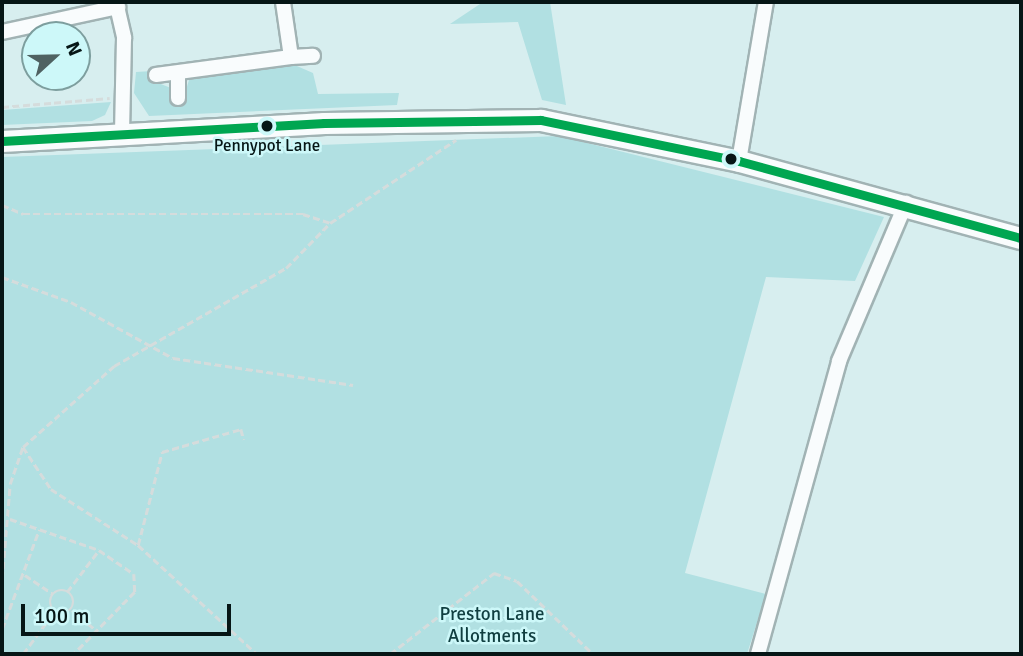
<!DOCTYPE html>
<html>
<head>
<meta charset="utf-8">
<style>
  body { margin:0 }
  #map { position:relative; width:1023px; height:656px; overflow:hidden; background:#d7eeef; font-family:Signika,sans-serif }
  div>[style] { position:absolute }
  .green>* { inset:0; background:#b1e0e2 }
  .path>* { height:2.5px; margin-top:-1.25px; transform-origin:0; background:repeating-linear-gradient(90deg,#d5dcdc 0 7px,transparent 0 10.5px) }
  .path>.ring { margin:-1.25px; padding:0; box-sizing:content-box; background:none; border:2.5px solid #d5dcdc; border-radius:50% }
  .roads { filter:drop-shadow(2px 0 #a1b3b4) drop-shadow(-2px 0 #a1b3b4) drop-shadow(0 2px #a1b3b4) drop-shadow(0 -2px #a1b3b4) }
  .street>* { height:14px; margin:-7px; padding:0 7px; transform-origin:7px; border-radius:7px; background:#f9fcfd }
  .primary>* { height:21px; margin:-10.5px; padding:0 10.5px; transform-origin:10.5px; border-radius:10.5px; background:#f9fcfd }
  .bus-1>* { height:9px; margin:-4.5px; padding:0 4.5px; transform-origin:4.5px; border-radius:4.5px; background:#00a651 }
  .dots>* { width:19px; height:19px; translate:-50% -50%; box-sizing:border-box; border:4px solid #cdf8f9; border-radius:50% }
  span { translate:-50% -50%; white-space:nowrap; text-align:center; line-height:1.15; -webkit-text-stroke:5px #cdf8f9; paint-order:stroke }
  .bus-label { font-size:17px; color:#061616 }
  .park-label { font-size:19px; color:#103e40 }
  .frame { position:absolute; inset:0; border:4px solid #061616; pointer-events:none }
  .north { position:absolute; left:21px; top:21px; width:70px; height:70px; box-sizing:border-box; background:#cdf8f9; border:2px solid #7d9e9e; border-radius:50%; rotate:68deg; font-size:19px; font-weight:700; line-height:28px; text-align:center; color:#061616 }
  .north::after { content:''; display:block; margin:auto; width:24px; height:32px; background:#4f6262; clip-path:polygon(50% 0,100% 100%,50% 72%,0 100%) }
  .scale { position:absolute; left:21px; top:604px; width:210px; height:32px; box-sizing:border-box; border:4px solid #061616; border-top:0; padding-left:9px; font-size:21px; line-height:24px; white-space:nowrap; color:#061616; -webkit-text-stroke:5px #cdf8f9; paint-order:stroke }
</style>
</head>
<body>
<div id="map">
  <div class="green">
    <i style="clip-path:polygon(483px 2px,550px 2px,566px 105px,542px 100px,518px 22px,450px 24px)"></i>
    <i style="clip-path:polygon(290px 63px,313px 73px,318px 94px,399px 93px,397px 105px,149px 116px,134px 93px,136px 72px,152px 71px,153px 81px,171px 88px,173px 102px,182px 103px,189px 80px,250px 65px)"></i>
    <i style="clip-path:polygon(111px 102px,105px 115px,92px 121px,2px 125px,2px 110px)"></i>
    <i style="clip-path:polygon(559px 136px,884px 217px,855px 281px,766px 277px,685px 573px,766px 594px,747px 654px,2px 654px,2px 157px)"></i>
  </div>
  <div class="path">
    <i style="left:2px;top:107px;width:108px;rotate:-4.8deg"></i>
    <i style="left:2px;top:205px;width:23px;rotate:23deg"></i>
    <i style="left:23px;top:214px;width:280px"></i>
    <i style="left:303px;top:214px;width:28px;rotate:18deg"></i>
    <i style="left:2px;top:277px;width:73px;rotate:19.9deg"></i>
    <i style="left:71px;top:302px;width:116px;rotate:28.8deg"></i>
    <i style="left:173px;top:358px;width:182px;rotate:8.5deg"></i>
    <i style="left:23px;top:447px;width:50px;rotate:56.3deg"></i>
    <i style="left:51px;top:489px;width:103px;rotate:32.8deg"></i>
    <i style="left:138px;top:545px;width:161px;rotate:42.5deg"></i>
    <i style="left:10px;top:519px;width:94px;rotate:19.2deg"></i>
    <i style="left:99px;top:550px;width:42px;rotate:34.4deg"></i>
    <i style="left:134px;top:574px;width:18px;rotate:87deg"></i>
    <i style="left:135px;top:592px;width:87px;rotate:134.5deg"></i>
    <i style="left:138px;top:545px;width:96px;rotate:-75.5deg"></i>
    <i style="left:162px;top:452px;width:82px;rotate:-16.2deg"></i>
    <i style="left:241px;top:429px;width:11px;rotate:75deg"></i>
    <i style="left:25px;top:575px;width:34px;rotate:34deg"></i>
    <i style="left:2px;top:579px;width:95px;rotate:-85.2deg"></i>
    <i style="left:10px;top:484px;width:39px;rotate:-71deg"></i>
    <i style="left:23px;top:447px;width:122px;rotate:-41.7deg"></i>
    <i style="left:114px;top:366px;width:198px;rotate:-29.7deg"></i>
    <i style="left:286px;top:268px;width:63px;rotate:-45.6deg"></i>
    <i style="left:330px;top:223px;width:151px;rotate:-33.4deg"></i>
    <i class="ring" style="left:50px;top:590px;width:21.5px;height:21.5px"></i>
    <i style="left:67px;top:592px;width:53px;rotate:-52.7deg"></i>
    <i style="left:72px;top:610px;width:31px;rotate:40deg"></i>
    <i style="left:2px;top:629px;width:106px;rotate:-69.5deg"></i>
    <i style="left:23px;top:654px;width:52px;rotate:-53.6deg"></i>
    <i style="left:390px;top:654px;width:132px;rotate:-37.9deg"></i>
    <i style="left:494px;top:573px;width:24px;rotate:19deg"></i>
    <i style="left:517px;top:581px;width:105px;rotate:43.8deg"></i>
  </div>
  <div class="roads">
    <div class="street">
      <i style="left:116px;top:2px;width:37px;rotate:77deg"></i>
      <i style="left:124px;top:38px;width:98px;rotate:91.2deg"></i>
      <i style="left:2px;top:32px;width:119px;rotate:-12.2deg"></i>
      <i style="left:291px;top:57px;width:22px;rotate:-3deg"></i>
      <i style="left:156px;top:75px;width:136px;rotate:-7.6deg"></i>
      <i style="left:291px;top:57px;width:56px;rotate:-98.3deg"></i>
      <i style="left:178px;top:98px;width:24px;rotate:-90deg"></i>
      <i style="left:739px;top:161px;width:161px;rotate:-80.4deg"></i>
      <i style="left:758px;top:654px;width:304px;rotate:-74.5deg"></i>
      <i style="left:839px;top:361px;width:172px;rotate:-67deg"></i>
    </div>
    <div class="primary">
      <i style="left:2px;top:141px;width:323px;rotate:-3.2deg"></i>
      <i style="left:324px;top:123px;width:217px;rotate:-0.8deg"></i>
      <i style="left:541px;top:120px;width:202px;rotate:11.7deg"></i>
      <i style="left:739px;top:161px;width:292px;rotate:15.3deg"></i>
    </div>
  </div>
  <div class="bus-1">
    <i style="left:2px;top:141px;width:323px;rotate:-3.2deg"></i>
    <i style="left:324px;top:123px;width:217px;rotate:-0.8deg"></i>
    <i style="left:541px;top:120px;width:202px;rotate:11.7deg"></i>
    <i style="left:739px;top:161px;width:292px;rotate:15.3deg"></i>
  </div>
  <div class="dots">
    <i style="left:267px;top:126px;background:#061616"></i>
    <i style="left:731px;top:159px;background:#061616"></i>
  </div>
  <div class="bus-label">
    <span style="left:267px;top:146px">Pennypot Lane</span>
  </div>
  <div class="park-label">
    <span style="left:492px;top:626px">Preston Lane<br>Allotments</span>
  </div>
  <div class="frame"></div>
  <div class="north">N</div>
  <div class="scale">100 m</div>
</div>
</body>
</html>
